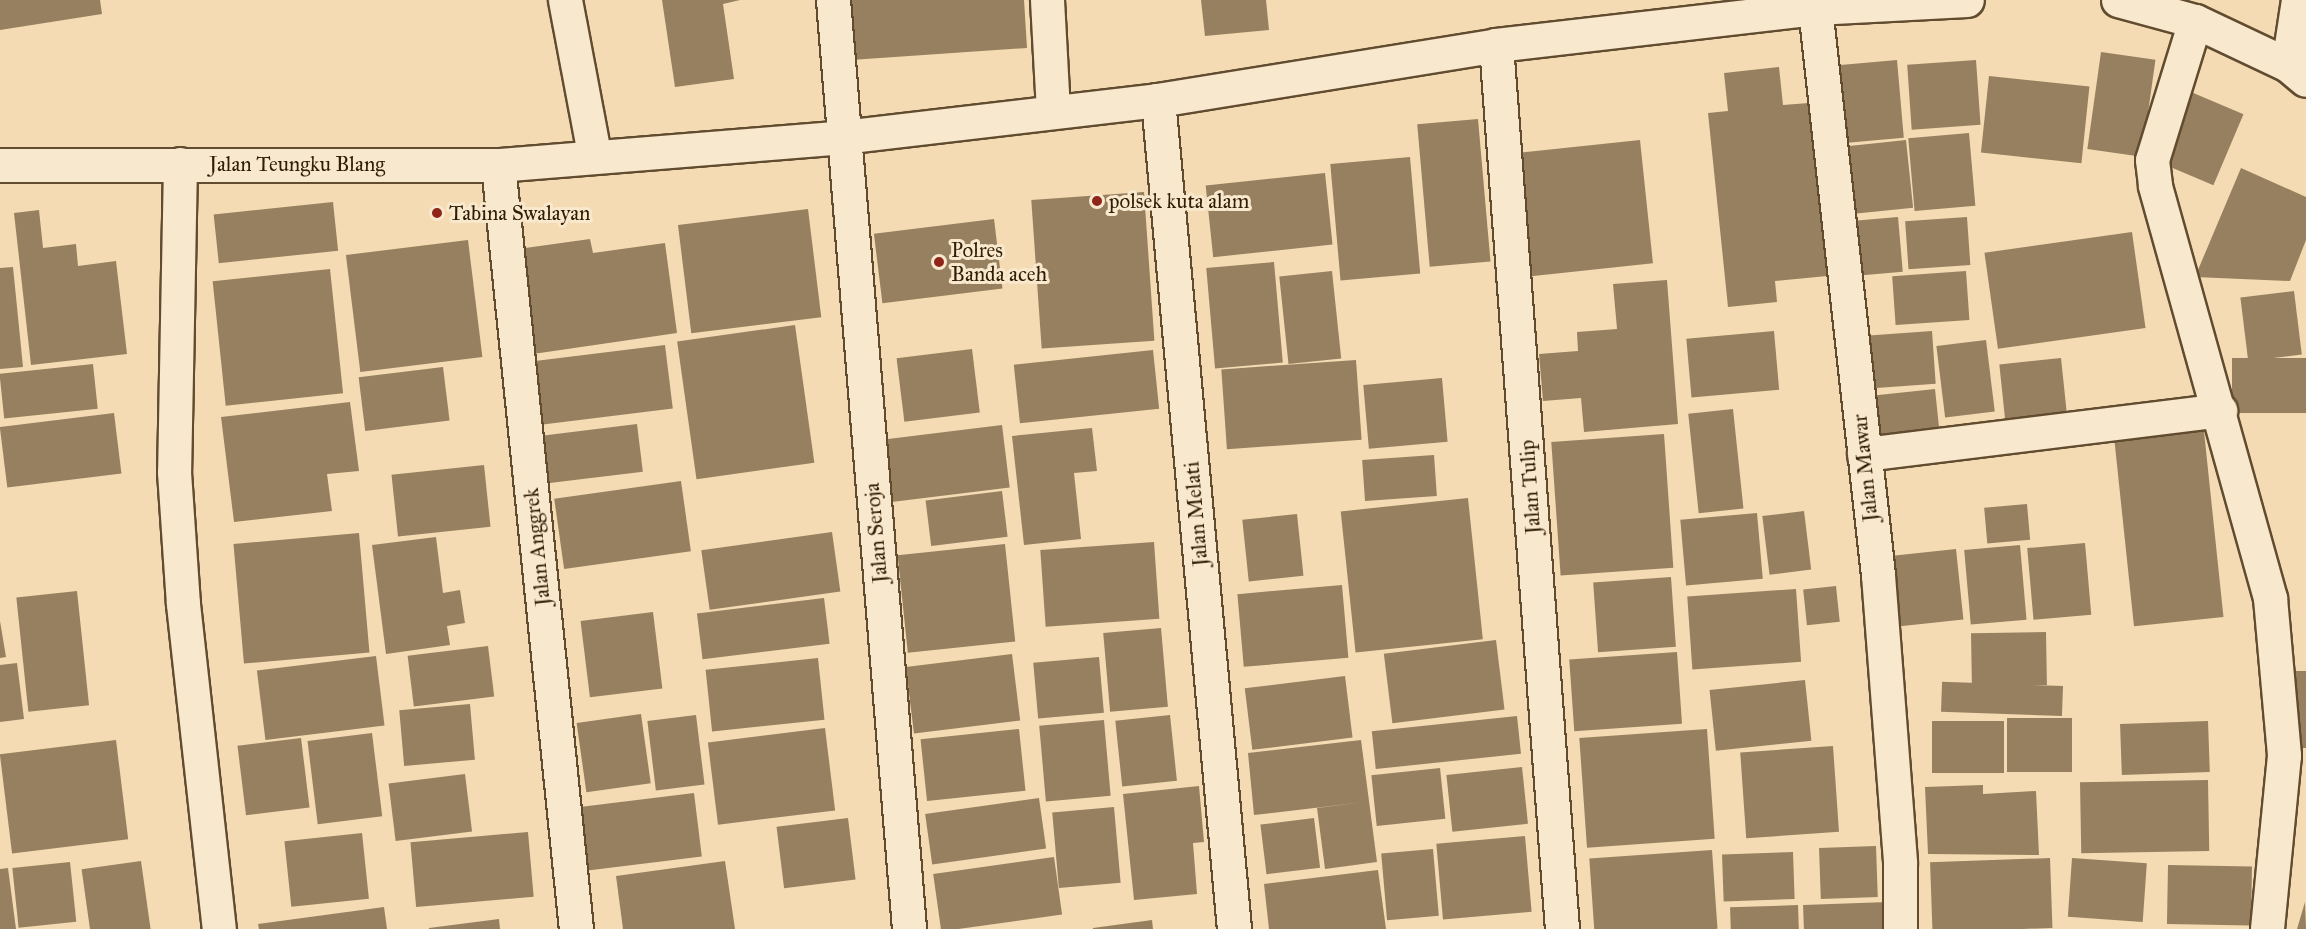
<!DOCTYPE html>
<html>
<head>
<meta charset="utf-8">
<style>
  body { margin:0 }
  #map { position:relative; width:2306px; height:929px; overflow:hidden; background:#f4dbb3; font-family:"IM FELL Great Primer",serif }
  div>[style] { position:absolute }
  .building>* { inset:0; background:#96805f; transform-origin:0 0 }
  .roads { filter:drop-shadow(2px 0 #614c30) drop-shadow(-2px 0 #614c30) drop-shadow(0 2px #614c30) drop-shadow(0 -2px #614c30) }
  .minor>* { height:33px; margin:-16.5px; padding:0 16.5px; transform-origin:16.5px; border-radius:16.5px; background:#f8e8ce }
  .dots>* { width:16px; height:16px; translate:-50% -50%; box-sizing:border-box; border:3px solid #f8e8ce; border-radius:50% }
  span { translate:-50% -50%; white-space:nowrap; text-align:center; line-height:1.15; -webkit-text-stroke:6px #f8e8ce; paint-order:stroke }
  .street-label { font-size:21px; color:#301d04 }
  .poi-label { font-size:21px; color:#301d04 }
  .left { translate:0 -50%; text-align:left }
</style>
</head>
<body>
<div id="map">
  <div class="building">
    <i style="clip-path:polygon(0 0,100px 0,102px 14px,0 30px)"></i>
    <i style="clip-path:polygon(662px 0,740px 0,723px 4px,734px 79px,675px 87px)"></i>
    <i style="clip-path:polygon(847px 0,1024px 0,1027px 48px,851px 60px)"></i>
    <i style="clip-path:polygon(1201px 0,1266px 0,1269px 30px,1205px 36px)"></i>
    <i style="left:2101px;top:52px;width:55px;height:98px;rotate:8deg"></i>
    <i style="left:1897px;top:60px;width:78px;height:68px;rotate:85deg"></i>
    <i style="left:1976px;top:60px;width:65px;height:69px;rotate:86deg"></i>
    <i style="clip-path:polygon(1779px 67px,1783px 105px,1809px 103px,1827px 276px,1775px 281px,1777px 302px,1728px 307px,1708px 113px,1728px 111px,1724px 73px)"></i>
    <i style="left:1989px;top:76px;width:101px;height:77px;rotate:6deg"></i>
    <i style="left:2191px;top:92px;width:57px;height:77px;rotate:23deg"></i>
    <i style="left:1478px;top:119px;width:143px;height:61px;rotate:85deg"></i>
    <i style="left:1969px;top:133px;width:73px;height:61px;rotate:85deg"></i>
    <i style="left:1640px;top:140px;width:124px;height:130px;rotate:84deg"></i>
    <i style="left:1906px;top:140px;width:68px;height:69px;rotate:84deg"></i>
    <i style="left:1410px;top:157px;width:117px;height:80px;rotate:85deg"></i>
    <i style="clip-path:polygon(2241px 168px,2306px 197px,2306px 240px,2290px 281px,2195px 277px)"></i>
    <i style="left:1325px;top:173px;width:72px;height:120px;rotate:84deg"></i>
    <i style="left:1144px;top:192px;width:149px;height:113px;rotate:86deg"></i>
    <i style="left:333px;top:202px;width:49px;height:120px;rotate:84deg"></i>
    <i style="left:808px;top:209px;width:109px;height:131px;rotate:83deg"></i>
    <i style="clip-path:polygon(39px 210px,43px 248px,76px 244px,78px 266px,116px 261px,127px 354px,31px 365px,14px 213px)"></i>
    <i style="left:1898px;top:217px;width:55px;height:58px;rotate:85deg"></i>
    <i style="left:1967px;top:217px;width:48px;height:62px;rotate:86deg"></i>
    <i style="left:994px;top:219px;width:70px;height:121px;rotate:83deg"></i>
    <i style="left:2132px;top:232px;width:97px;height:149px;rotate:82deg"></i>
    <i style="clip-path:polygon(590px 239px,593px 253px,665px 243px,677px 333px,533px 354px,518px 249px)"></i>
    <i style="left:468px;top:240px;width:118px;height:123px;rotate:83deg"></i>
    <i style="left:1274px;top:262px;width:101px;height:68px;rotate:85deg"></i>
    <i style="clip-path:polygon(13px 267px,23px 367px,0 369px,0 268px)"></i>
    <i style="left:330px;top:269px;width:125px;height:118px;rotate:84deg"></i>
    <i style="left:1332px;top:271px;width:88px;height:53px;rotate:84deg"></i>
    <i style="left:1966px;top:271px;width:49px;height:74px;rotate:86deg"></i>
    <i style="clip-path:polygon(1667px 280px,1678px 424px,1584px 432px,1581px 398px,1543px 401px,1539px 354px,1578px 351px,1577px 332px,1617px 329px,1613px 284px)"></i>
    <i style="left:2294px;top:291px;width:64px;height:54px;rotate:83deg"></i>
    <i style="left:795px;top:325px;width:139px;height:119px;rotate:82deg"></i>
    <i style="left:1774px;top:331px;width:59px;height:88px;rotate:85deg"></i>
    <i style="left:1932px;top:331px;width:53px;height:70px;rotate:86deg"></i>
    <i style="left:1986px;top:340px;width:72px;height:50px;rotate:83deg"></i>
    <i style="left:665px;top:345px;width:64px;height:141px;rotate:83deg"></i>
    <i style="left:972px;top:349px;width:64px;height:76px;rotate:83deg"></i>
    <i style="left:1153px;top:350px;width:59px;height:140px;rotate:84deg"></i>
    <i style="left:2061px;top:358px;width:57px;height:62px;rotate:84deg"></i>
    <i style="left:2306px;top:358px;width:55px;height:74px;rotate:90deg"></i>
    <i style="left:1356px;top:360px;width:80px;height:135px;rotate:86deg"></i>
    <i style="left:93px;top:364px;width:45px;height:94px;rotate:84deg"></i>
    <i style="left:443px;top:367px;width:54px;height:85px;rotate:83deg"></i>
    <i style="left:1442px;top:378px;width:64px;height:79px;rotate:85deg"></i>
    <i style="left:1935px;top:389px;width:50px;height:71px;rotate:84deg"></i>
    <i style="clip-path:polygon(350px 402px,359px 471px,327px 474px,332px 511px,234px 522px,221px 417px)"></i>
    <i style="left:1733px;top:409px;width:100px;height:45px;rotate:84deg"></i>
    <i style="left:114px;top:413px;width:61px;height:115px;rotate:83deg"></i>
    <i style="left:2203px;top:422px;width:196px;height:90px;rotate:84deg"></i>
    <i style="left:637px;top:424px;width:48px;height:96px;rotate:83deg"></i>
    <i style="left:1002px;top:425px;width:63px;height:121px;rotate:83deg"></i>
    <i style="clip-path:polygon(1092px 428px,1097px 471px,1074px 473px,1081px 539px,1024px 545px,1012px 436px)"></i>
    <i style="left:1664px;top:434px;width:134px;height:113px;rotate:86deg"></i>
    <i style="left:1434px;top:455px;width:41px;height:72px;rotate:86deg"></i>
    <i style="left:484px;top:465px;width:62px;height:93px;rotate:84deg"></i>
    <i style="left:681px;top:481px;width:71px;height:128px;rotate:82deg"></i>
    <i style="left:1002px;top:491px;width:46px;height:77px;rotate:83deg"></i>
    <i style="left:1468px;top:498px;width:142px;height:128px;rotate:84deg"></i>
    <i style="left:2027px;top:504px;width:36px;height:43px;rotate:85deg"></i>
    <i style="left:1804px;top:511px;width:59px;height:42px;rotate:83deg"></i>
    <i style="left:1757px;top:513px;width:66px;height:77px;rotate:85deg"></i>
    <i style="left:1297px;top:514px;width:62px;height:55px;rotate:84deg"></i>
    <i style="left:832px;top:532px;width:60px;height:132px;rotate:82deg"></i>
    <i style="left:359px;top:533px;width:120px;height:126px;rotate:85deg"></i>
    <i style="clip-path:polygon(436px 537px,443px 593px,460px 590px,465px 623px,447px 626px,450px 645px,386px 654px,372px 545px)"></i>
    <i style="left:1154px;top:542px;width:77px;height:114px;rotate:86deg"></i>
    <i style="left:2085px;top:543px;width:72px;height:58px;rotate:85deg"></i>
    <i style="left:1005px;top:544px;width:98px;height:108px;rotate:84deg"></i>
    <i style="left:2020px;top:545px;width:75px;height:56px;rotate:85deg"></i>
    <i style="left:1956px;top:549px;width:71px;height:66px;rotate:84deg"></i>
    <i style="left:1671px;top:577px;width:70px;height:78px;rotate:86deg"></i>
    <i style="left:1342px;top:585px;width:73px;height:105px;rotate:85deg"></i>
    <i style="left:1836px;top:586px;width:36px;height:33px;rotate:84deg"></i>
    <i style="left:1796px;top:589px;width:73px;height:109px;rotate:86deg"></i>
    <i style="left:77px;top:591px;width:115px;height:61px;rotate:84deg"></i>
    <i style="left:824px;top:598px;width:46px;height:128px;rotate:83deg"></i>
    <i style="left:653px;top:612px;width:77px;height:73px;rotate:83deg"></i>
    <i style="clip-path:polygon(0 621px,6px 657px,0 658px)"></i>
    <i style="left:1161px;top:628px;width:79px;height:58px;rotate:85deg"></i>
    <i style="left:2046px;top:632px;width:53px;height:75px;rotate:89deg"></i>
    <i style="left:1496px;top:640px;width:70px;height:113px;rotate:83deg"></i>
    <i style="left:488px;top:646px;width:51px;height:81px;rotate:83deg"></i>
    <i style="left:1677px;top:652px;width:72px;height:108px;rotate:86deg"></i>
    <i style="left:1012px;top:654px;width:67px;height:107px;rotate:83deg"></i>
    <i style="left:376px;top:656px;width:70px;height:120px;rotate:83deg"></i>
    <i style="left:1099px;top:657px;width:56px;height:66px;rotate:85deg"></i>
    <i style="left:818px;top:658px;width:62px;height:113px;rotate:84deg"></i>
    <i style="clip-path:polygon(17px 663px,24px 719px,0 722px,0 665px)"></i>
    <i style="left:2306px;top:671px;width:77px;height:23px;rotate:90deg"></i>
    <i style="left:1345px;top:676px;width:62px;height:101px;rotate:83deg"></i>
    <i style="left:1805px;top:680px;width:61px;height:96px;rotate:84deg"></i>
    <i style="left:2063px;top:686px;width:30px;height:121px;rotate:92deg"></i>
    <i style="left:470px;top:704px;width:56px;height:71px;rotate:85deg"></i>
    <i style="left:641px;top:714px;width:70px;height:65px;rotate:82deg"></i>
    <i style="left:696px;top:715px;width:70px;height:49px;rotate:83deg"></i>
    <i style="left:1170px;top:715px;width:66px;height:55px;rotate:84deg"></i>
    <i style="left:1517px;top:716px;width:38px;height:146px;rotate:84deg"></i>
    <i style="left:2072px;top:718px;width:54px;height:65px;rotate:90deg"></i>
    <i style="left:1104px;top:720px;width:76px;height:65px;rotate:85deg"></i>
    <i style="left:1932px;top:721px;width:72px;height:52px"></i>
    <i style="left:2208px;top:721px;width:51px;height:88px;rotate:88deg"></i>
    <i style="left:825px;top:728px;width:83px;height:118px;rotate:83deg"></i>
    <i style="left:1019px;top:729px;width:62px;height:99px;rotate:84deg"></i>
    <i style="left:1707px;top:729px;width:110px;height:128px;rotate:86deg"></i>
    <i style="left:372px;top:733px;width:84px;height:65px;rotate:83deg"></i>
    <i style="left:301px;top:738px;width:70px;height:64px;rotate:83deg"></i>
    <i style="left:116px;top:740px;width:100px;height:117px;rotate:83deg"></i>
    <i style="clip-path:polygon(1361px 740px,1377px 862px,1325px 869px,1317px 808px,1365px 802px,1254px 815px,1248px 753px)"></i>
    <i style="left:1833px;top:746px;width:86px;height:93px;rotate:86deg"></i>
    <i style="left:1522px;top:767px;width:57px;height:76px;rotate:84deg"></i>
    <i style="left:1440px;top:768px;width:51px;height:69px;rotate:84deg"></i>
    <i style="left:465px;top:774px;width:58px;height:77px;rotate:83deg"></i>
    <i style="left:2208px;top:780px;width:71px;height:128px;rotate:89deg"></i>
    <i style="clip-path:polygon(1983px 785px,1983px 794px,2036px 791px,2039px 855px,1928px 854px,1925px 787px)"></i>
    <i style="clip-path:polygon(1199px 786px,1204px 842px,1193px 843px,1197px 894px,1134px 900px,1123px 794px)"></i>
    <i style="left:694px;top:793px;width:64px;height:117px;rotate:83deg"></i>
    <i style="left:1039px;top:798px;width:51px;height:115px;rotate:82deg"></i>
    <i style="left:1114px;top:807px;width:76px;height:62px;rotate:85deg"></i>
    <i style="left:848px;top:818px;width:62px;height:72px;rotate:83deg"></i>
    <i style="left:1314px;top:818px;width:50px;height:54px;rotate:83deg"></i>
    <i style="left:528px;top:832px;width:65px;height:118px;rotate:85deg"></i>
    <i style="left:362px;top:833px;width:66px;height:78px;rotate:84deg"></i>
    <i style="left:1525px;top:836px;width:76px;height:89px;rotate:85deg"></i>
    <i style="left:1876px;top:846px;width:51px;height:57px;rotate:88deg"></i>
    <i style="left:1433px;top:849px;width:67px;height:52px;rotate:85deg"></i>
    <i style="left:1712px;top:850px;width:79px;height:123px;rotate:86deg"></i>
    <i style="left:1793px;top:852px;width:47px;height:71px;rotate:88deg"></i>
    <i style="left:1054px;top:857px;width:58px;height:122px;rotate:82deg"></i>
    <i style="left:2050px;top:858px;width:70px;height:120px;rotate:88deg"></i>
    <i style="left:2072px;top:858px;width:75px;height:59px;rotate:4deg"></i>
    <i style="left:141px;top:861px;width:69px;height:60px;rotate:82deg"></i>
    <i style="clip-path:polygon(725px 861px,735px 929px,623px 929px,616px 876px)"></i>
    <i style="left:70px;top:862px;width:60px;height:58px;rotate:84deg"></i>
    <i style="left:2168px;top:865px;width:84px;height:59px;rotate:1deg"></i>
    <i style="clip-path:polygon(8px 868px,16px 929px,0 929px,0 869px)"></i>
    <i style="clip-path:polygon(1378px 870px,1386px 929px,1269px 929px,1264px 884px)"></i>
    <i style="left:1888px;top:902px;width:27px;height:85px;rotate:88deg"></i>
    <i style="clip-path:polygon(2305px 902px,2306px 929px,2297px 929px)"></i>
    <i style="left:1798px;top:905px;width:24px;height:68px;rotate:88deg"></i>
    <i style="clip-path:polygon(384px 907px,387px 929px,259px 929px,258px 924px)"></i>
    <i style="clip-path:polygon(499px 919px,500px 929px,429px 929px,429px 928px)"></i>
    <i style="clip-path:polygon(1152px 920px,1153px 929px,1093px 929px,1093px 928px)"></i>
  </div>
  <div class="roads">
    <div class="minor">
      <i style="left:565px;top:0;width:157px;rotate:79.3deg"></i>
      <i style="left:833px;top:0;width:932px;rotate:85.32deg"></i>
      <i style="left:1047px;top:0;width:111px;rotate:86.9deg"></i>
      <i style="left:2118px;top:0;width:80px;rotate:15.3deg"></i>
      <i style="left:2195px;top:21px;width:103px;rotate:25.3deg"></i>
      <i style="left:2288px;top:65px;width:23px;rotate:40deg"></i>
      <i style="left:1815px;top:8px;width:570px;rotate:83.66deg"></i>
      <i style="left:1878px;top:575px;width:289px;rotate:85.6deg"></i>
      <i style="left:1900px;top:863px;width:66px;rotate:90deg"></i>
      <i style="left:2195px;top:21px;width:145px;rotate:107.2deg"></i>
      <i style="left:2152px;top:160px;width:26px;rotate:83deg"></i>
      <i style="left:2155px;top:186px;width:428px;rotate:74.4deg"></i>
      <i style="left:2270px;top:598px;width:158px;rotate:84.9deg"></i>
      <i style="left:2284px;top:755px;width:175px;rotate:95.6deg"></i>
      <i style="left:1496px;top:45px;width:886px;rotate:85.73deg"></i>
      <i style="left:2288px;top:65px;width:66px;rotate:-81.3deg"></i>
      <i style="left:1158px;top:100px;width:832px;rotate:84.76deg"></i>
      <i style="left:180px;top:164px;width:308px;rotate:91.1deg"></i>
      <i style="left:174px;top:472px;width:132px;rotate:86.1deg"></i>
      <i style="left:183px;top:604px;width:327px;rotate:83.7deg"></i>
      <i style="left:0;top:165px;width:498px"></i>
      <i style="left:498px;top:165px;width:346px;rotate:-4.6deg"></i>
      <i style="left:843px;top:137px;width:317px;rotate:-6.7deg"></i>
      <i style="left:1158px;top:100px;width:342px;rotate:-9.2deg"></i>
      <i style="left:1496px;top:45px;width:321px;rotate:-6.6deg"></i>
      <i style="left:1815px;top:8px;width:152px;rotate:-3deg"></i>
      <i style="left:498px;top:165px;width:768px;rotate:84.17deg"></i>
      <i style="left:1864px;top:454px;width:359px;rotate:-7deg"></i>
    </div>
  </div>
  <div class="dots">
    <i style="left:1097px;top:201px;background:#8f2418"></i>
    <i style="left:437px;top:213px;background:#8f2418"></i>
    <i style="left:939px;top:262px;background:#8f2418"></i>
  </div>
  <div class="street-label">
    <span style="left:297px;top:164px">Jalan Teungku Blang</span>
    <span style="left:1865px;top:468px;rotate:-96deg">Jalan Mawar</span>
    <span style="left:1530px;top:487px;rotate:-94deg">Jalan Tulip</span>
    <span style="left:1196px;top:514px;rotate:-95deg">Jalan Melati</span>
    <span style="left:876px;top:533px;rotate:-95deg">Jalan Seroja</span>
    <span style="left:537px;top:547px;rotate:-96deg">Jalan Anggrek</span>
  </div>
  <div class="poi-label">
    <span class="left" style="left:1109px;top:201px">polsek kuta alam</span>
    <span class="left" style="left:449px;top:213px">Tabina Swalayan</span>
    <span class="left" style="left:951px;top:262px">Polres<br>Banda aceh</span>
  </div>
</div>
</body>
</html>
